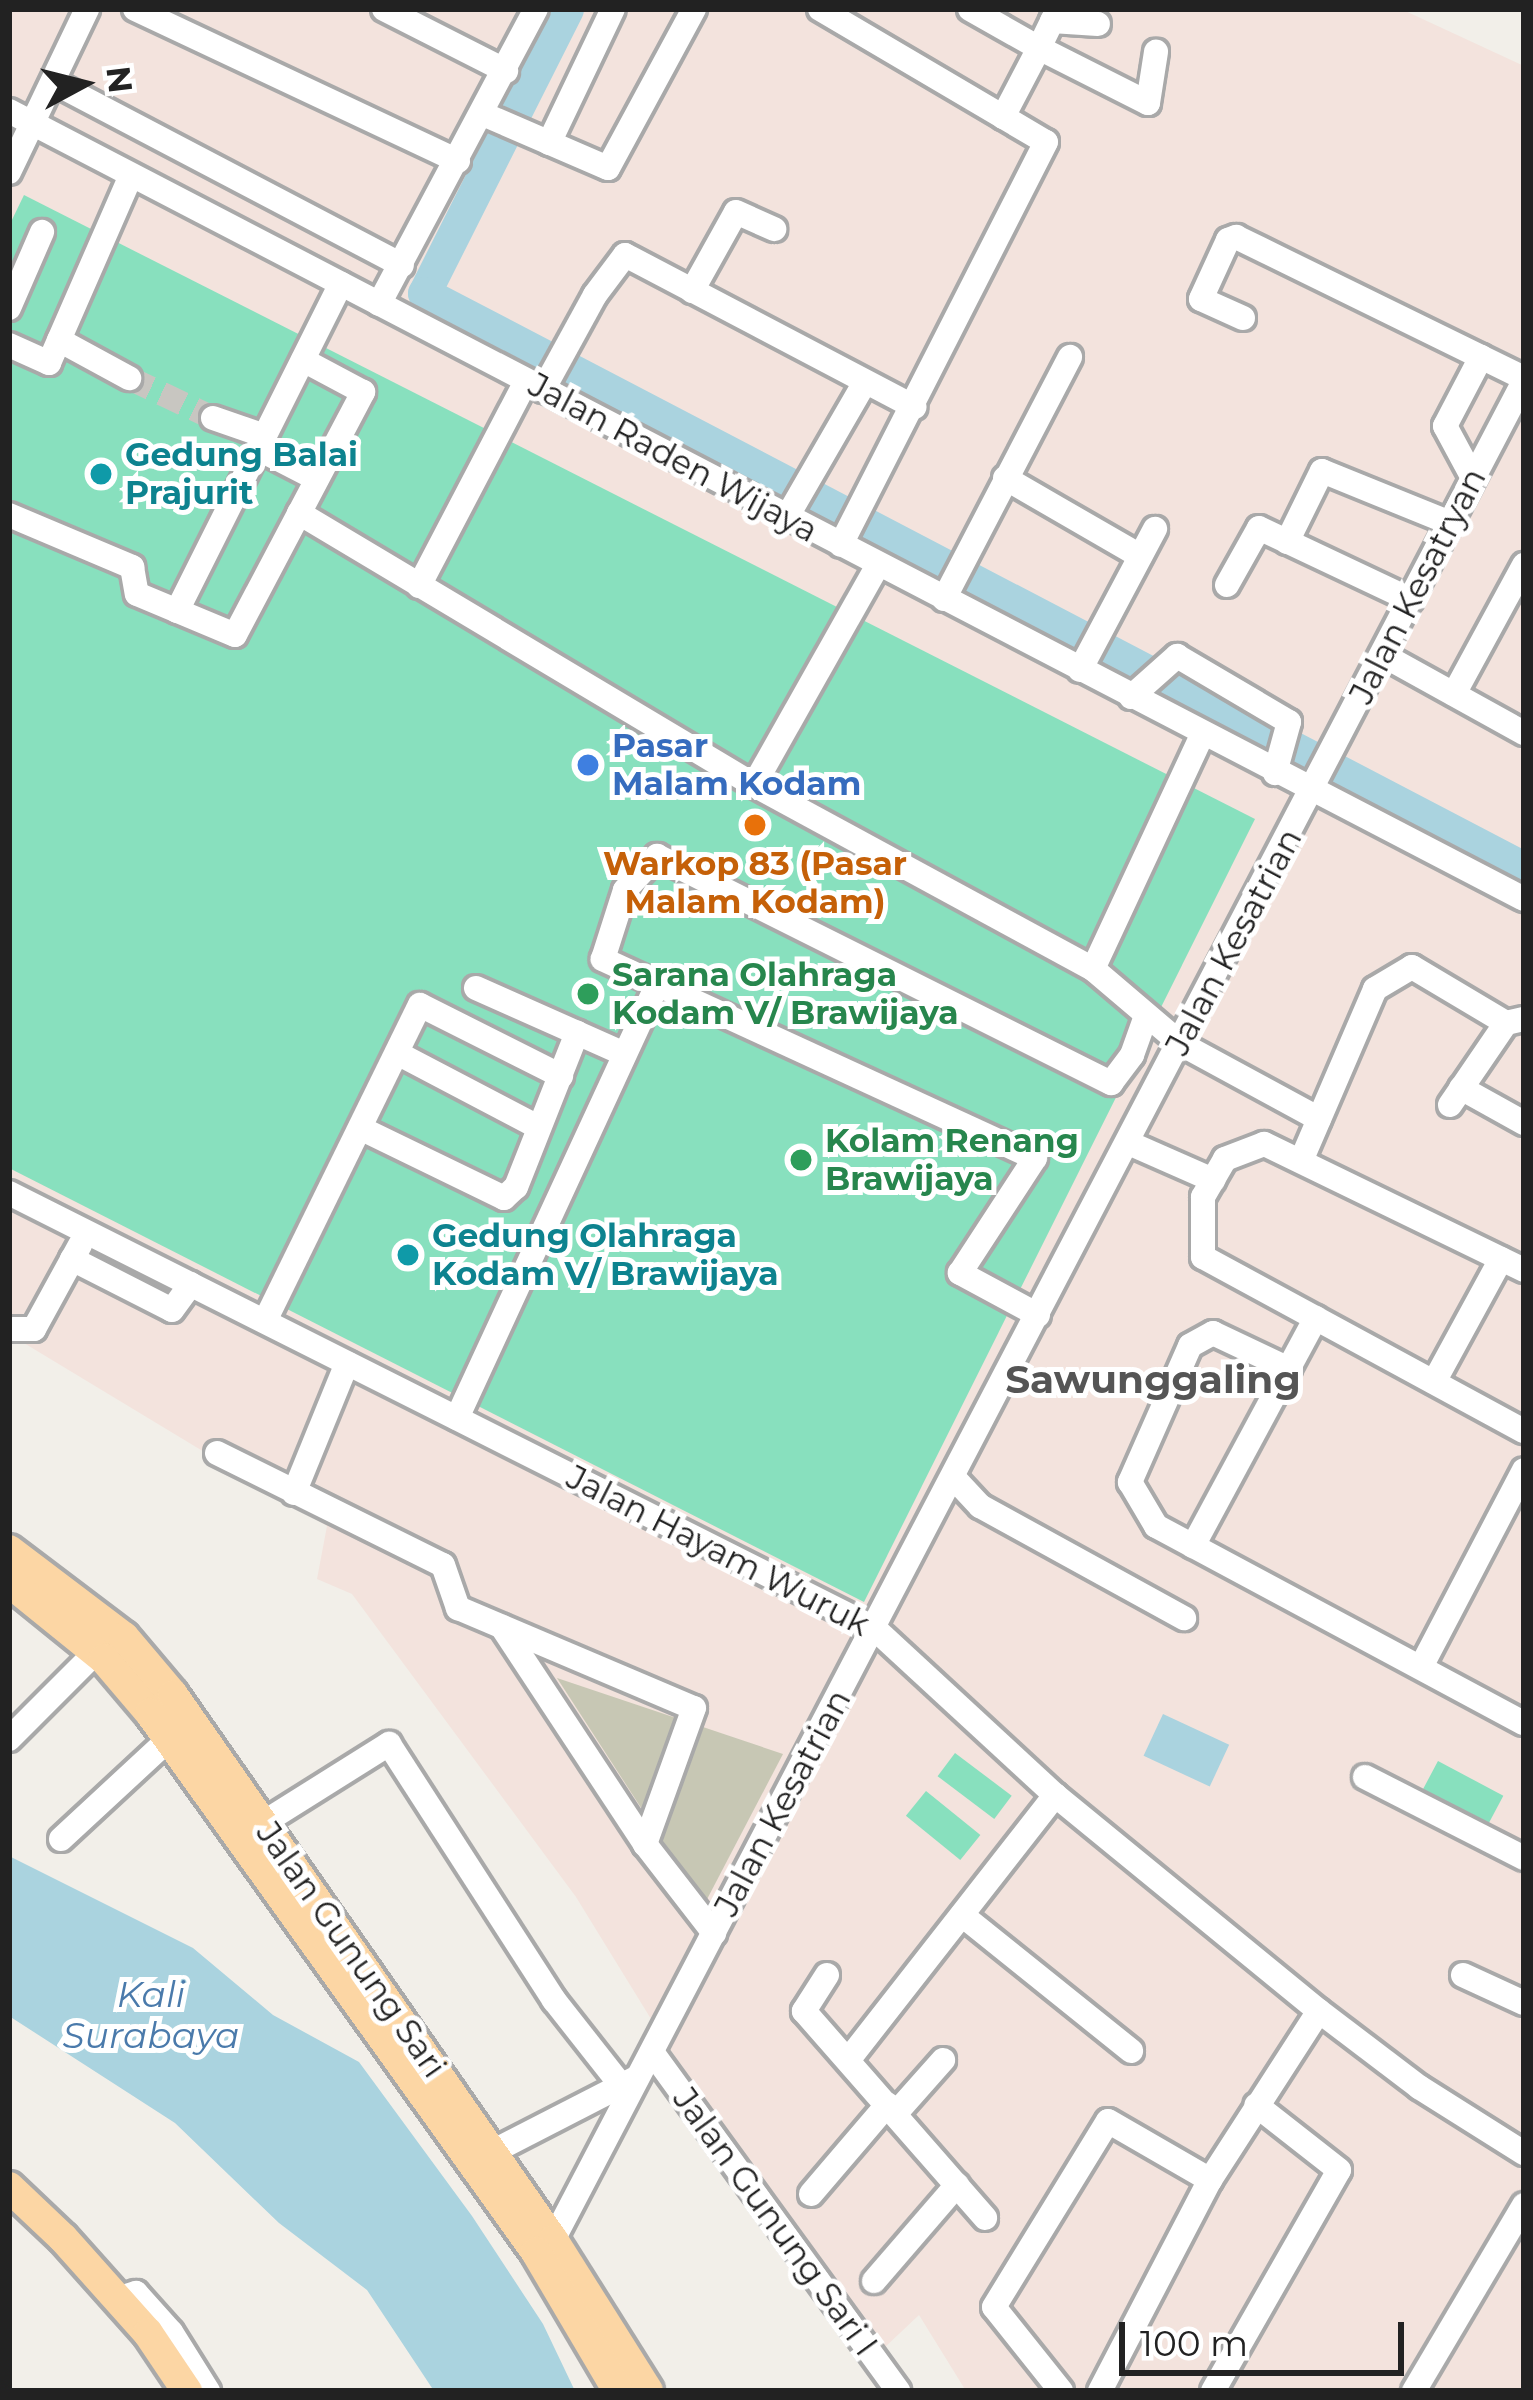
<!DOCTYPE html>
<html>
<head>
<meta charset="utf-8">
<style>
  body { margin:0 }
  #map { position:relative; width:1533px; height:2400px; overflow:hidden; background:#f2efe9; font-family:Montserrat,sans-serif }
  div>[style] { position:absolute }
  .military>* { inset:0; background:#f3e3dd }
  .construction>* { inset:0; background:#c7c7b4 }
  .pitch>* { inset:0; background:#88e0be; transform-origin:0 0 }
  .water>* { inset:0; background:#aad3df; transform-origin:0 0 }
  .river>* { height:33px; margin:-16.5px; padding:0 16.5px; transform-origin:16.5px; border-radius:16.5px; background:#aad3df }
  .minor-tunnel>* { height:24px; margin-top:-12px; transform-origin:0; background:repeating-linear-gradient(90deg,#c8c6c1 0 24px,transparent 0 36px) }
  .roads { filter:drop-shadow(3px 0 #a9a9a9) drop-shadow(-3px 0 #a9a9a9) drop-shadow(0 3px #a9a9a9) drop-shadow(0 -3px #a9a9a9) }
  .minor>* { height:24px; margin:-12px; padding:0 12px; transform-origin:12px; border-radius:12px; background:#fff }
  .major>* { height:30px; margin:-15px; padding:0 15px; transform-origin:15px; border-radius:15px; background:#fcd6a4 }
  .dots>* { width:33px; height:33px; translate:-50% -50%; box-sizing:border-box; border:6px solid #fff; border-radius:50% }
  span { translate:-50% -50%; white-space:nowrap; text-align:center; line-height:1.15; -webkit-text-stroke:10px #fff; paint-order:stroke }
  .culture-label { font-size:33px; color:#0d838f; font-weight:700 }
  .left { translate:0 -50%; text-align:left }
  .street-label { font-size:33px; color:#222 }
  .shop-label { font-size:33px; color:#366cbe; font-weight:700 }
  .food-label { font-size:33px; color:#c56008; font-weight:700 }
  .leisure-label { font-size:33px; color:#27864d; font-weight:700 }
  .water-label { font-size:36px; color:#4a7aab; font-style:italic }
  .quarter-label { font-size:39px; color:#555; font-weight:700 }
  .frame { position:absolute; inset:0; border:12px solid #222; pointer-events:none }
  .north { position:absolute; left:24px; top:24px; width:120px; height:120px; -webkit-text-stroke:9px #fff; paint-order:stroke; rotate:83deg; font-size:33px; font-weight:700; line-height:48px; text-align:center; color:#222 }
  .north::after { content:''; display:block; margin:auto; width:42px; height:54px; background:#222; clip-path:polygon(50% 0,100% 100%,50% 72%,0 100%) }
  .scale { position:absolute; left:1119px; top:2322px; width:285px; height:54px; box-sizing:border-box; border:6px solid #222; border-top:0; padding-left:15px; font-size:36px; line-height:42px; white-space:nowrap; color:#222; -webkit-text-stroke:9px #fff; paint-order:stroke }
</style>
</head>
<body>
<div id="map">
  <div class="military">
    <i style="clip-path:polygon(9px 9px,1401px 9px,1524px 66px,1524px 2391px,966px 2391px,919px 2315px,883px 2349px,667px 2045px,576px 1897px,352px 1594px,317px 1579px,327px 1526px,9px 1334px)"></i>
  </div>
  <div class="construction">
    <i style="clip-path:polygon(557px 1678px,783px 1754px,704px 1905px)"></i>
  </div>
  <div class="pitch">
    <i style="clip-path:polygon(24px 195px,1255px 819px,864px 1602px,9px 1168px,9px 226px)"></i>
    <i style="left:955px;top:1753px;width:71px;height:29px;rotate:37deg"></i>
    <i style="left:1438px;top:1761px;width:74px;height:43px;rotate:28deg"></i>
    <i style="left:926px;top:1791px;width:70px;height:32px;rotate:39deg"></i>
  </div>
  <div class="water">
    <i style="left:1163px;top:1714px;width:73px;height:46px;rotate:25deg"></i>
    <i style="clip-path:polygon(9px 1856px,193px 1948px,273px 2015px,359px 2062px,472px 2216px,543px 2324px,575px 2391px,434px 2391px,367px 2290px,279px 2223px,175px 2123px,9px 2016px)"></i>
  </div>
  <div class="river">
    <i style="left:567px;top:9px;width:318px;rotate:116.7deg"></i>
    <i style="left:424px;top:293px;width:1241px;rotate:27.6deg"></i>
  </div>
  <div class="minor-tunnel">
    <i style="left:129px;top:378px;width:93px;rotate:25.5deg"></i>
  </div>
  <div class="roads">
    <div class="minor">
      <i style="left:135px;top:9px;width:357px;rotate:25.2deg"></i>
      <i style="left:384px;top:9px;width:137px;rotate:26.9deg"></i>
      <i style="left:820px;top:9px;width:262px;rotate:30.5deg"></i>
      <i style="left:1046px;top:142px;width:452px;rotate:117deg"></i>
      <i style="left:970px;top:9px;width:79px;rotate:29.5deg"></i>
      <i style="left:1039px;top:48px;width:43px;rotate:-64deg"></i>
      <i style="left:1052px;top:21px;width:46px;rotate:3.7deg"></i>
      <i style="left:53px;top:82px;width:394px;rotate:27.7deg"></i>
      <i style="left:9px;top:111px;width:1708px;rotate:27.48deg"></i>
      <i style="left:483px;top:114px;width:136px;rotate:23.4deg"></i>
      <i style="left:608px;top:168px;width:181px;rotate:-61.6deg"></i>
      <i style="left:1003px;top:117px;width:78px;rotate:-62.4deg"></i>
      <i style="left:1039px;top:48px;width:122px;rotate:26.8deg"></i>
      <i style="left:1148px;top:103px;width:52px;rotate:-81.1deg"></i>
      <i style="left:549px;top:143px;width:148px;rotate:-64.5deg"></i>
      <i style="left:9px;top:172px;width:181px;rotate:-64.4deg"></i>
      <i style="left:692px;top:291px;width:90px;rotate:-60.9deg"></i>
      <i style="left:736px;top:212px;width:42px;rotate:24.1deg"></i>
      <i style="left:379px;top:304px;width:334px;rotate:-62deg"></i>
      <i style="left:9px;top:308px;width:83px;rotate:-66.5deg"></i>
      <i style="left:1243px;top:318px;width:46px;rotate:-155.7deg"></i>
      <i style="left:1201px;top:299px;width:65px;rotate:-65.4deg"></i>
      <i style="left:1228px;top:240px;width:9px;rotate:-21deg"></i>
      <i style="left:1236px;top:237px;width:321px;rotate:26.1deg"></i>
      <i style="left:59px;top:340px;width:80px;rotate:28.5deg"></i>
      <i style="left:9px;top:345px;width:44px;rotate:24.2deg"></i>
      <i style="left:49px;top:363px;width:205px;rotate:-66.4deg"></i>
      <i style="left:543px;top:390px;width:108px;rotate:-61.3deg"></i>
      <i style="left:595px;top:295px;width:50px;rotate:-53.1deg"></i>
      <i style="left:625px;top:255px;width:327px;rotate:27.7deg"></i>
      <i style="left:213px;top:418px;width:55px;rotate:19.1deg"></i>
      <i style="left:259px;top:449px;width:65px;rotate:27.3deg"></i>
      <i style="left:1005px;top:478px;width:156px;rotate:30deg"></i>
      <i style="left:1473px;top:478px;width:59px;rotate:-118.3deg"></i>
      <i style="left:1445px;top:426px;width:78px;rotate:-62.4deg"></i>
      <i style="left:299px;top:513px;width:530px;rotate:30.87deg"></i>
      <i style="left:754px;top:785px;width:386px;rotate:28.5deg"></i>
      <i style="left:1093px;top:969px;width:116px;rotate:40.4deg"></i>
      <i style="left:1181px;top:1044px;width:157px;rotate:28.5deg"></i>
      <i style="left:9px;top:515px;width:134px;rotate:22.9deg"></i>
      <i style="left:132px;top:567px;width:27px;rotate:80deg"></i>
      <i style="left:137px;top:594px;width:106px;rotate:22.7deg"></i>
      <i style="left:235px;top:635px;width:275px;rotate:-62.2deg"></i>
      <i style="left:363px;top:392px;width:68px;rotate:-151.9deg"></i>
      <i style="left:787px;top:517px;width:156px;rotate:-60deg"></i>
      <i style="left:1287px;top:542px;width:79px;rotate:-63.8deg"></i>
      <i style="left:1322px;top:471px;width:138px;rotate:22.1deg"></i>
      <i style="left:1227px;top:585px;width:65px;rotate:-60.7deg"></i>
      <i style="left:1259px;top:528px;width:168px;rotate:25.3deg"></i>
      <i style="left:419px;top:586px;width:231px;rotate:-62.4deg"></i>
      <i style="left:944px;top:599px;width:273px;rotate:-62.5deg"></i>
      <i style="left:177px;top:611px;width:366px;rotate:-63.4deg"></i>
      <i style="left:1383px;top:655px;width:161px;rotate:29deg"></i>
      <i style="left:1080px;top:670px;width:160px;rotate:-62deg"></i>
      <i style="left:1454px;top:694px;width:147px;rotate:-61.5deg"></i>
      <i style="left:1131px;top:697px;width:62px;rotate:-41.7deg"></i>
      <i style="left:1177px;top:656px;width:130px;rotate:30.5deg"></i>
      <i style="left:1289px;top:722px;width:53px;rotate:105.4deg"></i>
      <i style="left:754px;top:785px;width:253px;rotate:-60.6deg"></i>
      <i style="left:1093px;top:969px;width:258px;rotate:-65deg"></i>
      <i style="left:476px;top:988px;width:160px;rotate:24deg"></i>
      <i style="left:397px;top:1053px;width:159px;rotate:27.7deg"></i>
      <i style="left:1461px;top:1088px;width:72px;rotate:29.1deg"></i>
      <i style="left:1450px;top:1105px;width:99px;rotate:-55.7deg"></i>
      <i style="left:1506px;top:1023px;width:18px;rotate:-13deg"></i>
      <i style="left:360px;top:1128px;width:160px;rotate:25.9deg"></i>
      <i style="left:504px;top:1198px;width:16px;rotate:-43deg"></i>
      <i style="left:516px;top:1187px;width:166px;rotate:-68.4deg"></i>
      <i style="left:1129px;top:1143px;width:92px;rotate:23.8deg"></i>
      <i style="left:1301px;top:1161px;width:187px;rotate:-66.7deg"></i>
      <i style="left:1375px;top:989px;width:43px;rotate:-30.7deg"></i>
      <i style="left:1412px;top:967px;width:109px;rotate:30.8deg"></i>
      <i style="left:9px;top:1193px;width:968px;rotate:26.7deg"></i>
      <i style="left:874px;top:1628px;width:246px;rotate:42.7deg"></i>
      <i style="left:1055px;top:1795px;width:341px;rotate:39.3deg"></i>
      <i style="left:1319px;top:2011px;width:126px;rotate:37.2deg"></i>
      <i style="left:1419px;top:2087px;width:124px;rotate:32.2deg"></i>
      <i style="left:72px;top:1259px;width:112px;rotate:27deg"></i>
      <i style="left:172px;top:1310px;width:32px;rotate:-54deg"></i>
      <i style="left:1524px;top:1270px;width:289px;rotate:-154.1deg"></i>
      <i style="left:1264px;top:1144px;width:42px;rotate:159deg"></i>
      <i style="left:1225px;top:1159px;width:44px;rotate:120.1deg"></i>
      <i style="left:1203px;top:1197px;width:60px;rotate:90deg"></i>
      <i style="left:1203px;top:1257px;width:365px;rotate:28.5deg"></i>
      <i style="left:1038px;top:1315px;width:89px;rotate:-151.7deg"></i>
      <i style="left:960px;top:1273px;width:137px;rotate:-56.9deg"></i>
      <i style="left:1035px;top:1158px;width:476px;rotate:-155.3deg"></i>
      <i style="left:603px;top:959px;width:72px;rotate:-72.3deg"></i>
      <i style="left:625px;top:890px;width:47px;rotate:-46.7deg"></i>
      <i style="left:657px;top:856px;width:508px;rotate:26.57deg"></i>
      <i style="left:1111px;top:1083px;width:35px;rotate:-53deg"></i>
      <i style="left:1132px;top:1055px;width:41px;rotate:-70.3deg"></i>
      <i style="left:265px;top:1321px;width:352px;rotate:-63.9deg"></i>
      <i style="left:420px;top:1005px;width:158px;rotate:26.7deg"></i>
      <i style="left:13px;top:1329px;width:21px"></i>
      <i style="left:34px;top:1329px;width:96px;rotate:-61.3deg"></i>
      <i style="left:1289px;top:1369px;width:84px;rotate:-154.7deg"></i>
      <i style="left:1213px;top:1333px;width:26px;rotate:151deg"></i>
      <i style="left:1190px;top:1346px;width:149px;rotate:113.8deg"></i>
      <i style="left:1130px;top:1482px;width:51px;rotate:59.4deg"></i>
      <i style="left:1156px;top:1526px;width:417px;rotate:28.2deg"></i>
      <i style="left:1434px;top:1382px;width:140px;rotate:-61.4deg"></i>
      <i style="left:457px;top:1418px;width:475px;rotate:-65.2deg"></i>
      <i style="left:217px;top:1453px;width:252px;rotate:26.4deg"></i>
      <i style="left:443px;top:1565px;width:46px;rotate:70.8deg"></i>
      <i style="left:458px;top:1608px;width:256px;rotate:23deg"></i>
      <i style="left:694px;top:1708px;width:145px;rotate:109.8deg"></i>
      <i style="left:645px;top:1844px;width:113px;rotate:52.2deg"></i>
      <i style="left:953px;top:1477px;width:40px;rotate:47deg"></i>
      <i style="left:980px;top:1506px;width:233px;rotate:28.8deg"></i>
      <i style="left:294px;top:1493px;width:140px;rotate:-67.8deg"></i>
      <i style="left:1193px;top:1546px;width:259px;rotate:-61.7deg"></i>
      <i style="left:502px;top:1627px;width:260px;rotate:56.6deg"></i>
      <i style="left:1421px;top:1667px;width:222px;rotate:-62.4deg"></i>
      <i style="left:9px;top:1739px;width:123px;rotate:-45deg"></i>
      <i style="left:1365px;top:1777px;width:178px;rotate:27deg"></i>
      <i style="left:263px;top:1823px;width:149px;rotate:-32.1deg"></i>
      <i style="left:389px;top:1744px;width:305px;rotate:57.2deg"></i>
      <i style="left:554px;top:2000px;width:108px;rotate:51.8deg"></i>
      <i style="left:61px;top:1839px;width:147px;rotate:-42.8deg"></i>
      <i style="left:962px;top:1915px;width:217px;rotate:38.8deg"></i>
      <i style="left:827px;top:1975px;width:43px;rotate:122.6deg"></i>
      <i style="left:804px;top:2011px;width:275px;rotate:48.8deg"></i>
      <i style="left:1463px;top:1975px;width:67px;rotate:24.7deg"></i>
      <i style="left:652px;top:2052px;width:419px;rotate:54deg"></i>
      <i style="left:849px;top:2059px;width:335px;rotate:-52deg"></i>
      <i style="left:896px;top:2113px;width:71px;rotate:-48.4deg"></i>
      <i style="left:492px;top:2152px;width:160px;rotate:-27.2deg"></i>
      <i style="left:811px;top:2194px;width:118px;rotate:-49.5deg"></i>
      <i style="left:553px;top:2240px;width:2097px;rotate:-62.42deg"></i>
      <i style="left:874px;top:2281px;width:127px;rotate:-49.2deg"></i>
      <i style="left:117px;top:2299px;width:20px;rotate:-18deg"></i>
      <i style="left:136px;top:2293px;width:52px;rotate:48.1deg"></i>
      <i style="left:171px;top:2332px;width:70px;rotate:57.9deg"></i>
      <i style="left:1061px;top:2391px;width:107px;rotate:-128.6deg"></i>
      <i style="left:994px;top:2307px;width:218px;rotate:-58.5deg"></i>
      <i style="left:1108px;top:2121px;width:118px;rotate:30deg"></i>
      <i style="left:1100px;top:2391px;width:238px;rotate:-62.5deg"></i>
      <i style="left:1210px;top:2180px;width:201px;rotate:-57.2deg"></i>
      <i style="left:1213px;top:2391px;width:254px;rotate:-60.3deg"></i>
      <i style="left:1339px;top:2170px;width:105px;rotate:-141.9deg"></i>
      <i style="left:1414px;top:2391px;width:216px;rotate:-59.4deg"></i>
    </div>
    <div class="major">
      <i style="left:9px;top:1550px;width:144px;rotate:37.1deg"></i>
      <i style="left:124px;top:1637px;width:76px;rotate:49.8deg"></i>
      <i style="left:173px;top:1695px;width:664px;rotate:55.11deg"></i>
      <i style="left:553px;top:2240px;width:178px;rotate:57.8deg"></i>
      <i style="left:9px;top:1582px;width:122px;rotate:39deg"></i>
      <i style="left:104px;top:1659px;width:71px;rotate:49.6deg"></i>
      <i style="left:150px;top:1713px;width:663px;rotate:54.39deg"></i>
      <i style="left:536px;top:2252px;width:161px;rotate:59.5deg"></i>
      <i style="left:9px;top:2187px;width:74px;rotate:43.4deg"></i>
      <i style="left:63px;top:2238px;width:127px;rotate:48.2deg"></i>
      <i style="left:148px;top:2333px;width:70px;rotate:56.1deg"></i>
    </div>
  </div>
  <div class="dots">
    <i style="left:101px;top:474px;background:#0f9aa8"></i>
    <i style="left:588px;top:765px;background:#3f7fe0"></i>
    <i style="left:755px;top:825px;background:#e8710a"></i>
    <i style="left:588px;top:994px;background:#2e9e5b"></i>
    <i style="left:801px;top:1160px;background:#2e9e5b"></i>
    <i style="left:408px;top:1255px;background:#0f9aa8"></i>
  </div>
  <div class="culture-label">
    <span class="left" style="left:125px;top:474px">Gedung Balai<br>Prajurit</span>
    <span class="left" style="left:432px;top:1255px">Gedung Olahraga<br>Kodam V/ Brawijaya</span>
  </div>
  <div class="street-label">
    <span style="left:673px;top:458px;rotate:28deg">Jalan Raden Wijaya</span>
    <span style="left:1418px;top:586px;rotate:-63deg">Jalan Kesatryan</span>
    <span style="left:1234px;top:942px;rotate:-62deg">Jalan Kesatrian</span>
    <span style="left:718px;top:1551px;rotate:27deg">Jalan Hayam Wuruk</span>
    <span style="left:783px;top:1803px;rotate:-62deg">Jalan Kesatrian</span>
    <span style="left:351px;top:1950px;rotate:55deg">Jalan Gunung Sari</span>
    <span style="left:775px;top:2222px;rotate:54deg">Jalan Gunung Sari I</span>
  </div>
  <div class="shop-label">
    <span class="left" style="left:612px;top:765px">Pasar<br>Malam Kodam</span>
  </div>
  <div class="food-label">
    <span style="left:755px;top:883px">Warkop 83 (Pasar<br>Malam Kodam)</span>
  </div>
  <div class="leisure-label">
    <span class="left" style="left:612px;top:994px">Sarana Olahraga<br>Kodam V/ Brawijaya</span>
    <span class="left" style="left:825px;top:1160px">Kolam Renang<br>Brawijaya</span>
  </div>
  <div class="water-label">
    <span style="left:151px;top:2015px">Kali<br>Surabaya</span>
  </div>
  <div class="quarter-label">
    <span style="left:1153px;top:1379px">Sawunggaling</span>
  </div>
  <div class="frame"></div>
  <div class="north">N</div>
  <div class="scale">100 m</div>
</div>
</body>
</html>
